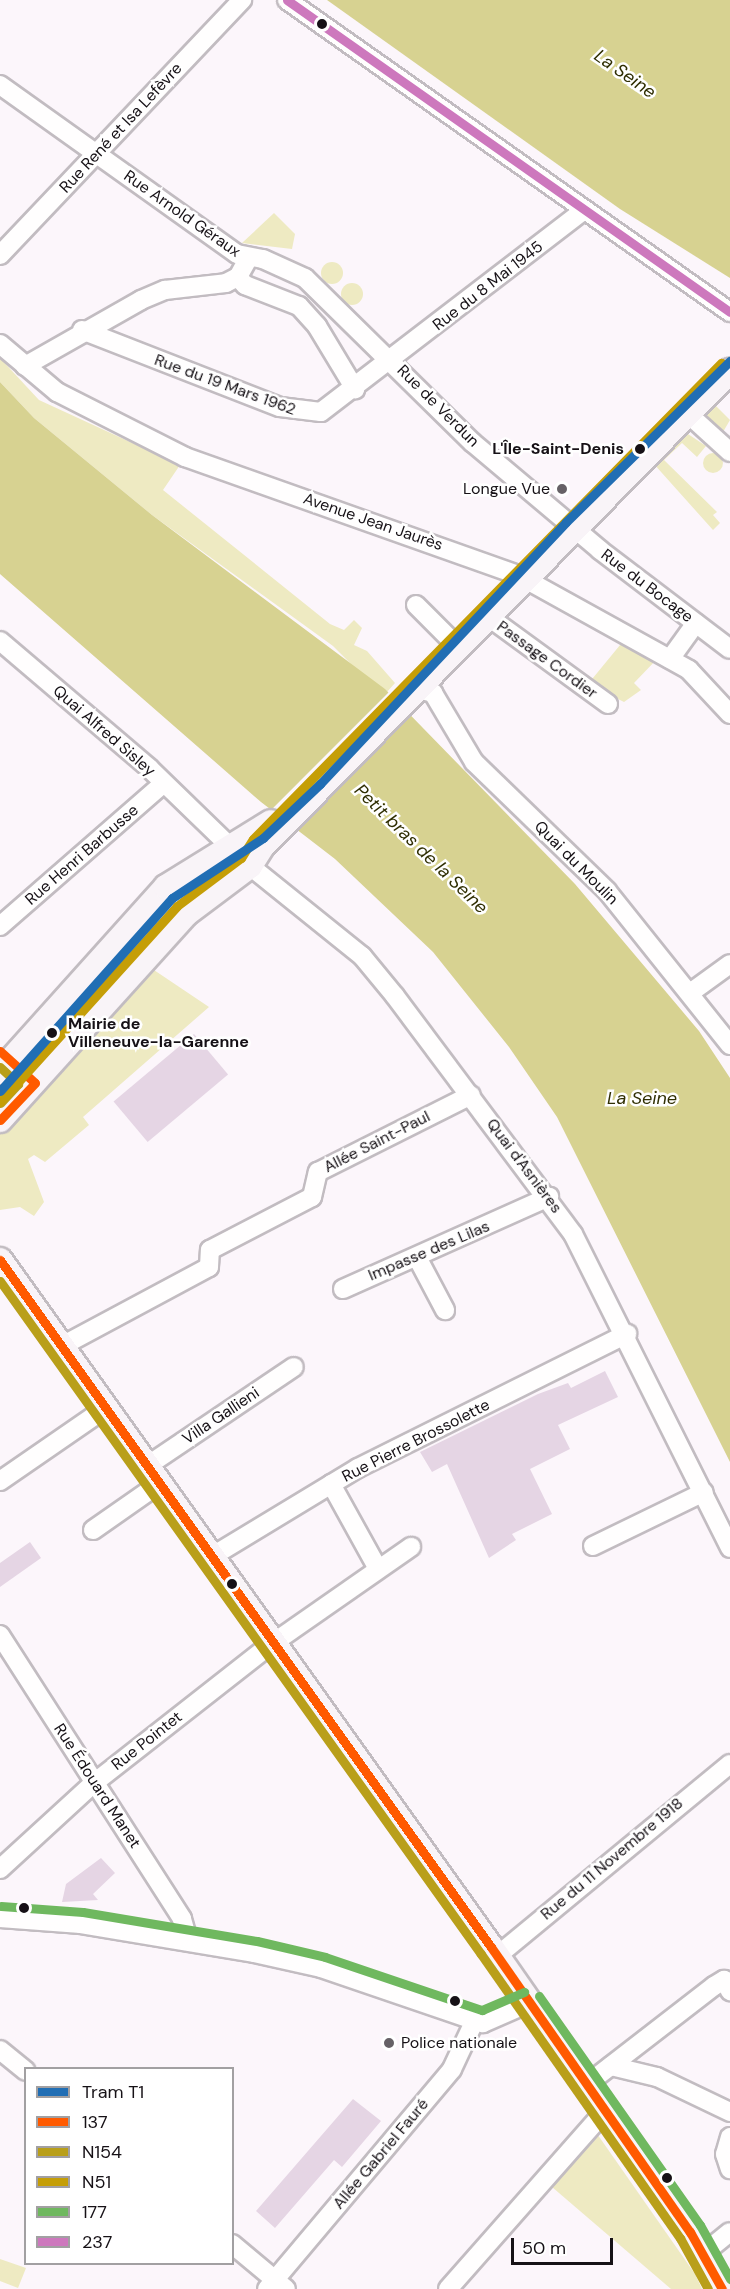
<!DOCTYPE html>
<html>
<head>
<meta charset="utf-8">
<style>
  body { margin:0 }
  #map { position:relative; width:730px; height:2289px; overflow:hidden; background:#fcf6fb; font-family:"DM Sans",sans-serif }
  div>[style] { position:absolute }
  .green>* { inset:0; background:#eeeac2 }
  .round { border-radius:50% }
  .water>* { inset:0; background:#d7d291 }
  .pier>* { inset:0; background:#fcf6fb; transform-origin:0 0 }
  .building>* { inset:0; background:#e5d5e4; transform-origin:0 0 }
  .roads { filter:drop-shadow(2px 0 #c2bcc1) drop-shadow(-2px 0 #c2bcc1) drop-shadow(0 2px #c2bcc1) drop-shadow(0 -2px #c2bcc1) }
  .minor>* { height:18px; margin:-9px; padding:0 9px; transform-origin:9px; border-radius:9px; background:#fffefe }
  .major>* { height:24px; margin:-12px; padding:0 12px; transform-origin:12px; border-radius:12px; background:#f9f4f8 }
  .tram>* { height:1.5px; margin:-0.75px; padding:0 0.75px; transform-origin:0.75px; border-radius:0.75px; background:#c2c1c2 }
  .bus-1>* { height:9px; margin:-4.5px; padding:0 4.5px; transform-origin:4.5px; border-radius:4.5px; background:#ff5a00 }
  .bus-2>* { height:9px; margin:-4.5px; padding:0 4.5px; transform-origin:4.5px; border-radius:4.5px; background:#b99f1a }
  .bus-3>* { height:9px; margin:-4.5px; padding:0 4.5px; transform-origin:4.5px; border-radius:4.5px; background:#c59e07 }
  .bus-4>* { height:9px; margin:-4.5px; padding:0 4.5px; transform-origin:4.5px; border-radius:4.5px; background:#6fb85f }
  .bus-5>* { height:9px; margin:-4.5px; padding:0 4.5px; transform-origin:4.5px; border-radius:4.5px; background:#cd78bd }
  .tram-1>* { height:9px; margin:-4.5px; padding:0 4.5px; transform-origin:4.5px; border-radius:4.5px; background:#216eb4 }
  .dots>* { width:16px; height:16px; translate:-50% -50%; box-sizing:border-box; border:3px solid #fff; border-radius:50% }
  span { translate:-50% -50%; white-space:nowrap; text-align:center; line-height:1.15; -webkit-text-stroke:5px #fff; paint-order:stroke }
  .street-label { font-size:16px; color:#161116 }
  .stop-label { font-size:16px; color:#161116; font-weight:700 }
  .right { translate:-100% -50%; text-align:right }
  .left { translate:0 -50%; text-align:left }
  .poi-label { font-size:16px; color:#161116 }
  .water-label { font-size:18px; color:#302f03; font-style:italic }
  .legend { position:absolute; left:24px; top:2067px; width:210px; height:198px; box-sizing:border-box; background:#fff; border:2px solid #a2a0a2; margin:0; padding:8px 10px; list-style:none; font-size:18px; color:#161116 }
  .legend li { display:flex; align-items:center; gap:12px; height:30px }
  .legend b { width:30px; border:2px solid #a2a0a2 }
  .scale { position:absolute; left:511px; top:2238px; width:102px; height:27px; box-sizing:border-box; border:3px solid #161116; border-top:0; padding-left:8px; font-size:18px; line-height:21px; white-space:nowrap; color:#161116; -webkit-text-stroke:4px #fff; paint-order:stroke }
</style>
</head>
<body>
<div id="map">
  <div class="green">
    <i style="clip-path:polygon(274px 213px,295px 234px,292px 249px,242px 243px)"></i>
    <i class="round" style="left:321px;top:262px;width:22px;height:22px"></i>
    <i class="round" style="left:341px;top:283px;width:22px;height:22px"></i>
    <i style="clip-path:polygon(0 358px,39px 400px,180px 465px,163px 490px,330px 624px,344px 630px,354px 620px,362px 628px,354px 645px,367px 651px,395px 683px,387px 692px,363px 676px,333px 646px,152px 515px,34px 418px,0 382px)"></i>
    <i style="clip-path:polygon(715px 405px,730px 420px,723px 432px,703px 415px)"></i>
    <i style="clip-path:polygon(685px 432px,706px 446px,697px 457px,682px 443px,664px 460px,717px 512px,713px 515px,720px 523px,713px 530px,653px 463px)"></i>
    <i class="round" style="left:703px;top:453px;width:20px;height:20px"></i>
    <i style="clip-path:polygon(625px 639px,658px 658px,634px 683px,641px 690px,624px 702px,588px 684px)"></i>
    <i style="clip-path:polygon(148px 966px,209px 1007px,83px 1117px,89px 1125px,45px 1162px,34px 1155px,28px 1159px,44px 1202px,34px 1216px,20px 1207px,0 1210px,0 1121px)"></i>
    <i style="clip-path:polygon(586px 2118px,695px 2274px,702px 2289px,671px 2289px,545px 2181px,562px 2147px)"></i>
    <i style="clip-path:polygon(0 2259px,26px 2268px,18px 2288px,0 2281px)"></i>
  </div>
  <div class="water">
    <i style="clip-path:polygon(327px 0,730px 0,730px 278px,620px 209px)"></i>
    <i style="clip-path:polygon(0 382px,34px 418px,152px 515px,385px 689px,575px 884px,699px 1031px,730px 1078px,730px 1462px,557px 1117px,509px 1047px,433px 952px,335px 859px,261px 802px,0 574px)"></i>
  </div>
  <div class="pier">
    <i style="left:390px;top:691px;width:28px;height:171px;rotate:45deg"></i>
  </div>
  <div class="building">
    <i style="left:194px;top:1034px;width:53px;height:105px;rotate:50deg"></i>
    <i style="clip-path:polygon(605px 1371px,618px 1397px,558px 1425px,570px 1449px,530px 1469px,552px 1514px,512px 1534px,516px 1540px,489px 1558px,447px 1464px,432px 1472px,420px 1452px,538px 1394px,568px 1383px,571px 1388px)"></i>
    <i style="clip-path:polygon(30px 1542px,41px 1558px,0 1587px,0 1563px)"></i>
    <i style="clip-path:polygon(101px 1858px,115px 1873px,93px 1894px,98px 1900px,62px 1902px,66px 1884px)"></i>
    <i style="clip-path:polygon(353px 2099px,381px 2121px,342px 2167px,334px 2160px,275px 2228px,256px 2211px)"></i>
  </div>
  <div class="roads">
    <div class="minor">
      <i style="left:287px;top:0;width:542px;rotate:35.16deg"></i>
      <i style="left:0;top:85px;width:291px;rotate:35.5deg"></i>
      <i style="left:237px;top:254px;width:26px;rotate:11deg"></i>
      <i style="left:263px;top:259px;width:46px;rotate:24.3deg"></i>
      <i style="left:305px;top:278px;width:235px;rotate:44.5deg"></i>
      <i style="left:473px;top:443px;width:166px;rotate:40.1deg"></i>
      <i style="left:600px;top:550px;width:163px;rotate:37.3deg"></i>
      <i style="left:0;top:255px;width:352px;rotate:-46.5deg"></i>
      <i style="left:238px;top:277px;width:11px;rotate:49deg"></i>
      <i style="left:245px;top:285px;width:58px;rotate:21.3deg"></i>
      <i style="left:299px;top:306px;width:27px;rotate:48deg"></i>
      <i style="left:317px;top:326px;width:74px;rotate:58.9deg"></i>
      <i style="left:82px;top:330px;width:212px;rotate:21.3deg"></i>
      <i style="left:280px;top:407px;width:41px;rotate:7deg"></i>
      <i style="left:321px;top:412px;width:330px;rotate:-37.5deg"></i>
      <i style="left:0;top:344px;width:75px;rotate:40.1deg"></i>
      <i style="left:57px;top:392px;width:144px;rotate:26.9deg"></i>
      <i style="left:185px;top:457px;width:351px;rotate:19.5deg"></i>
      <i style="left:516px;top:574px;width:198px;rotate:29deg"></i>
      <i style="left:689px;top:670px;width:60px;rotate:47deg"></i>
      <i style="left:25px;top:366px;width:133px;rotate:-29.6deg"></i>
      <i style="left:141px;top:300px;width:26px;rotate:-23deg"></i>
      <i style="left:165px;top:290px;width:61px;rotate:-6.5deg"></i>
      <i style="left:226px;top:283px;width:13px;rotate:-27deg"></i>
      <i style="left:238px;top:277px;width:21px;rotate:-61deg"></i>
      <i style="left:687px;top:413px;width:58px;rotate:42.2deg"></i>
      <i style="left:416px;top:605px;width:51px;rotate:45deg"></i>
      <i style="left:486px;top:615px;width:151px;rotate:36.1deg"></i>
      <i style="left:0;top:641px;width:196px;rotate:40.4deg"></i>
      <i style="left:149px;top:768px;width:141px;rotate:44.1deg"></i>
      <i style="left:250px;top:866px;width:144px;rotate:38.8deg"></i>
      <i style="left:362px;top:956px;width:52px;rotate:50.5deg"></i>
      <i style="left:395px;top:996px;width:297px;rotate:53.2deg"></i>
      <i style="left:573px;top:1234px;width:351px;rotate:63.4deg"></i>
      <i style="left:670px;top:659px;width:44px;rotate:-54.2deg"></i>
      <i style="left:419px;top:689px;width:15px;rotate:16deg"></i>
      <i style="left:433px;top:693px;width:80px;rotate:59.3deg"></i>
      <i style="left:474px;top:762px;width:185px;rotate:44.1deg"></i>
      <i style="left:607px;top:891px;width:197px;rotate:51.4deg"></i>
      <i style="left:0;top:926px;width:216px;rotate:-41.1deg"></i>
      <i style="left:690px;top:993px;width:49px;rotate:-35.9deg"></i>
      <i style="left:418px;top:1259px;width:58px;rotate:62.1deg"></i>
      <i style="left:343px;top:1289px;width:226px;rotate:-24.1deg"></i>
      <i style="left:60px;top:1347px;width:169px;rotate:-28.2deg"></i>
      <i style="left:209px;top:1267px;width:17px;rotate:-87deg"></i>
      <i style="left:210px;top:1250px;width:115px;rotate:-27.5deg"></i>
      <i style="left:312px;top:1197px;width:26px;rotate:-77deg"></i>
      <i style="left:318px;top:1172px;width:171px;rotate:-26.7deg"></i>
      <i style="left:147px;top:1466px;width:177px;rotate:-34deg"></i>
      <i style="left:0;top:1481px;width:129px;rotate:-34.6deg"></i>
      <i style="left:331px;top:1484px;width:95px;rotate:61deg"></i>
      <i style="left:93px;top:1530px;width:80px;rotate:-34.9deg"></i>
      <i style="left:593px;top:1546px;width:123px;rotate:-25.9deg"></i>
      <i style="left:211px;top:1557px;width:172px;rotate:-31.2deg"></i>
      <i style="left:358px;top:1468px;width:301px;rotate:-26.5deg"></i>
      <i style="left:0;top:1635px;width:337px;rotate:57.3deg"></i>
      <i style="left:182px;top:1919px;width:22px;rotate:74deg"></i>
      <i style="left:0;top:1869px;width:127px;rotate:-42.5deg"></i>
      <i style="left:94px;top:1783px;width:219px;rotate:-38.1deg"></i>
      <i style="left:266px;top:1648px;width:177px;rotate:-34.9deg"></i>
      <i style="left:0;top:1918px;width:81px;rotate:4.2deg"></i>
      <i style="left:81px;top:1924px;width:175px;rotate:9.5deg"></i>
      <i style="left:254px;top:1953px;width:69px;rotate:12.6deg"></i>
      <i style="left:321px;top:1968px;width:171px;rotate:18.8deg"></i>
      <i style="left:483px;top:2023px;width:50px;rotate:-23.5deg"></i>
      <i style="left:497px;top:1956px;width:302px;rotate:-39.5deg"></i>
      <i style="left:0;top:2050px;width:33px;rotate:39deg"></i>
      <i style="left:611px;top:2066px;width:47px;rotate:13.4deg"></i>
      <i style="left:657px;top:2077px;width:81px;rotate:25.6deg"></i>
      <i style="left:586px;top:2085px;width:162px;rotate:-37.7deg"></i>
      <i style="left:714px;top:1986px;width:12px;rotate:-31deg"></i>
      <i style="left:724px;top:1980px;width:13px;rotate:61deg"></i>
      <i style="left:730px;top:2137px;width:18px;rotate:106deg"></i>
      <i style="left:725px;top:2154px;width:16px;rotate:72deg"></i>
      <i style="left:232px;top:2244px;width:70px;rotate:39.8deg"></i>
      <i style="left:704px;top:2253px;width:33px;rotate:-39deg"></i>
      <i style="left:267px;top:2289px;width:287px;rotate:-49.9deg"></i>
      <i style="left:452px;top:2069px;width:54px;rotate:-64.9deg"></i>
      <i style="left:448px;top:2289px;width:237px;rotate:-48.6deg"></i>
    </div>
    <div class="major">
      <i style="left:0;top:1072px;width:249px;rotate:-48.1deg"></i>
      <i style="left:166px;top:887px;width:123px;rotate:-31.8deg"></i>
      <i style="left:0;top:1120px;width:278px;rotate:-47.9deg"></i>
      <i style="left:186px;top:914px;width:80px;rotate:-36.9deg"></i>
      <i style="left:250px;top:866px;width:22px;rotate:-58deg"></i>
      <i style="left:262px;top:847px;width:668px;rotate:-45.49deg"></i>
      <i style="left:0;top:1260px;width:844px;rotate:54.45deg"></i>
      <i style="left:491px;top:1947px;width:348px;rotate:55.1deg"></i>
      <i style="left:690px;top:2232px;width:65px;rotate:60.7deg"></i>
    </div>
  </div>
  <div class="tram">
    <i style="left:106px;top:971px;width:69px;rotate:-43.2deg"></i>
  </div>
  <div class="bus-1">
    <i style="left:0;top:1051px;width:47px;rotate:42.4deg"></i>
    <i style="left:35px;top:1083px;width:51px;rotate:133.4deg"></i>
    <i style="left:0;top:1260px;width:844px;rotate:54.45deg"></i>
    <i style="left:491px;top:1947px;width:348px;rotate:55.1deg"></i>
    <i style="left:690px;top:2232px;width:65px;rotate:60.7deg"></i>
  </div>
  <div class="bus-2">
    <i style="left:0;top:1067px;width:25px;rotate:43deg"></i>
    <i style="left:18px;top:1084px;width:26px;rotate:133deg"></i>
    <i style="left:0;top:1281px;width:827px;rotate:54.45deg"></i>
    <i style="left:481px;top:1954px;width:347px;rotate:55deg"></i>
    <i style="left:680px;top:2238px;width:58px;rotate:61.2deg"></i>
  </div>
  <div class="bus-3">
    <i style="left:0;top:1102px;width:264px;rotate:-47.9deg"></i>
    <i style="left:177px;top:906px;width:80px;rotate:-36.9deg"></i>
    <i style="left:241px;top:858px;width:22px;rotate:-58deg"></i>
    <i style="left:253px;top:839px;width:668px;rotate:-45.49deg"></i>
  </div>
  <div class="bus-4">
    <i style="left:1px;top:1906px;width:82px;rotate:4.2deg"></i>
    <i style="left:83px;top:1912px;width:176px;rotate:9.5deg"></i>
    <i style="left:257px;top:1941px;width:70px;rotate:13.2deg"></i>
    <i style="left:325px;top:1957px;width:166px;rotate:18.7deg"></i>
    <i style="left:482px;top:2010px;width:46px;rotate:-23.2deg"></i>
    <i style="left:539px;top:1996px;width:280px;rotate:54.9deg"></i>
    <i style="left:700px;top:2225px;width:62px;rotate:60.9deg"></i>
  </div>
  <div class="bus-5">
    <i style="left:287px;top:0;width:542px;rotate:35.16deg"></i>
  </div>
  <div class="tram-1">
    <i style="left:0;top:1091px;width:259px;rotate:-48.3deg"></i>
    <i style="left:172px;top:898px;width:109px;rotate:-33.4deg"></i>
    <i style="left:263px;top:838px;width:79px;rotate:-43.5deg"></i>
    <i style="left:320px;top:784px;width:359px;rotate:-46.8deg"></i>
    <i style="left:566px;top:522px;width:230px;rotate:-44.5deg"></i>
  </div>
  <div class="dots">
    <i style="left:322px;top:24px;background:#161116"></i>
    <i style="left:640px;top:449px;background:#161116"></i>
    <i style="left:562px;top:489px;background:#666166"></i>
    <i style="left:52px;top:1033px;background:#161116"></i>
    <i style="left:232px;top:1584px;background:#161116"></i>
    <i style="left:24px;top:1908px;background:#161116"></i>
    <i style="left:455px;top:2001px;background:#161116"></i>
    <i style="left:389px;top:2043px;background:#666166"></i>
    <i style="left:667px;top:2178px;background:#161116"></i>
  </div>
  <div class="street-label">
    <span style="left:121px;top:128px;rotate:-47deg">Rue René et Isa Lefèvre</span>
    <span style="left:182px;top:214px;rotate:35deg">Rue Arnold Géraux</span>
    <span style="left:488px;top:286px;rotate:-38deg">Rue du 8 Mai 1945</span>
    <span style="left:225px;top:385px;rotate:20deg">Rue du 19 Mars 1962</span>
    <span style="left:438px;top:406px;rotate:45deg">Rue de Verdun</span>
    <span style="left:373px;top:522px;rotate:19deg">Avenue Jean Jaurès</span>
    <span style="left:647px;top:586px;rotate:37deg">Rue du Bocage</span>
    <span style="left:547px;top:660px;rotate:36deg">Passage Cordier</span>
    <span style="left:104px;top:731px;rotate:41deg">Quai Alfred Sisley</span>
    <span style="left:82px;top:855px;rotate:-41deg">Rue Henri Barbusse</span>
    <span style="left:576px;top:863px;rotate:45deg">Quai du Moulin</span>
    <span style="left:377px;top:1142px;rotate:-27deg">Allée Saint-Paul</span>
    <span style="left:524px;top:1166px;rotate:53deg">Quai d'Asnières</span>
    <span style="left:429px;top:1251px;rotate:-23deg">Impasse des Lilas</span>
    <span style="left:221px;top:1416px;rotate:-34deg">Villa Gallieni</span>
    <span style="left:416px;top:1441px;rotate:-27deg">Rue Pierre Brossolette</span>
    <span style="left:147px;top:1741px;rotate:-38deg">Rue Pointet</span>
    <span style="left:97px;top:1786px;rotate:57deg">Rue Édouard Manet</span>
    <span style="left:612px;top:1859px;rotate:-40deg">Rue du 11 Novembre 1918</span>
    <span style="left:381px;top:2154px;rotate:-50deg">Allée Gabriel Fauré</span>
  </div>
  <div class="stop-label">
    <span class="right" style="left:624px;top:449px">L'Île-Saint-Denis</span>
    <span class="left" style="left:68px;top:1033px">Mairie de<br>Villeneuve-la-Garenne</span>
  </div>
  <div class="poi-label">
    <span class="right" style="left:550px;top:489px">Longue Vue</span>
    <span class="left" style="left:401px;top:2043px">Police nationale</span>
  </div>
  <div class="water-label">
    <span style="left:625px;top:74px;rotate:35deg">La Seine</span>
    <span style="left:421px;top:849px;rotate:44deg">Petit bras de la Seine</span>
    <span style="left:642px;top:1098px">La Seine</span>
  </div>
  <ul class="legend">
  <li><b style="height:8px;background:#216eb4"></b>Tram T1</li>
  <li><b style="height:8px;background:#ff5a00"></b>137</li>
  <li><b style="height:8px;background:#b99f1a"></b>N154</li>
  <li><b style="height:8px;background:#c59e07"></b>N51</li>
  <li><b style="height:8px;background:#6fb85f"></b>177</li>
  <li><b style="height:8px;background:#cd78bd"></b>237</li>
  </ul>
  <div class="scale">50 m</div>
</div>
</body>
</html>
